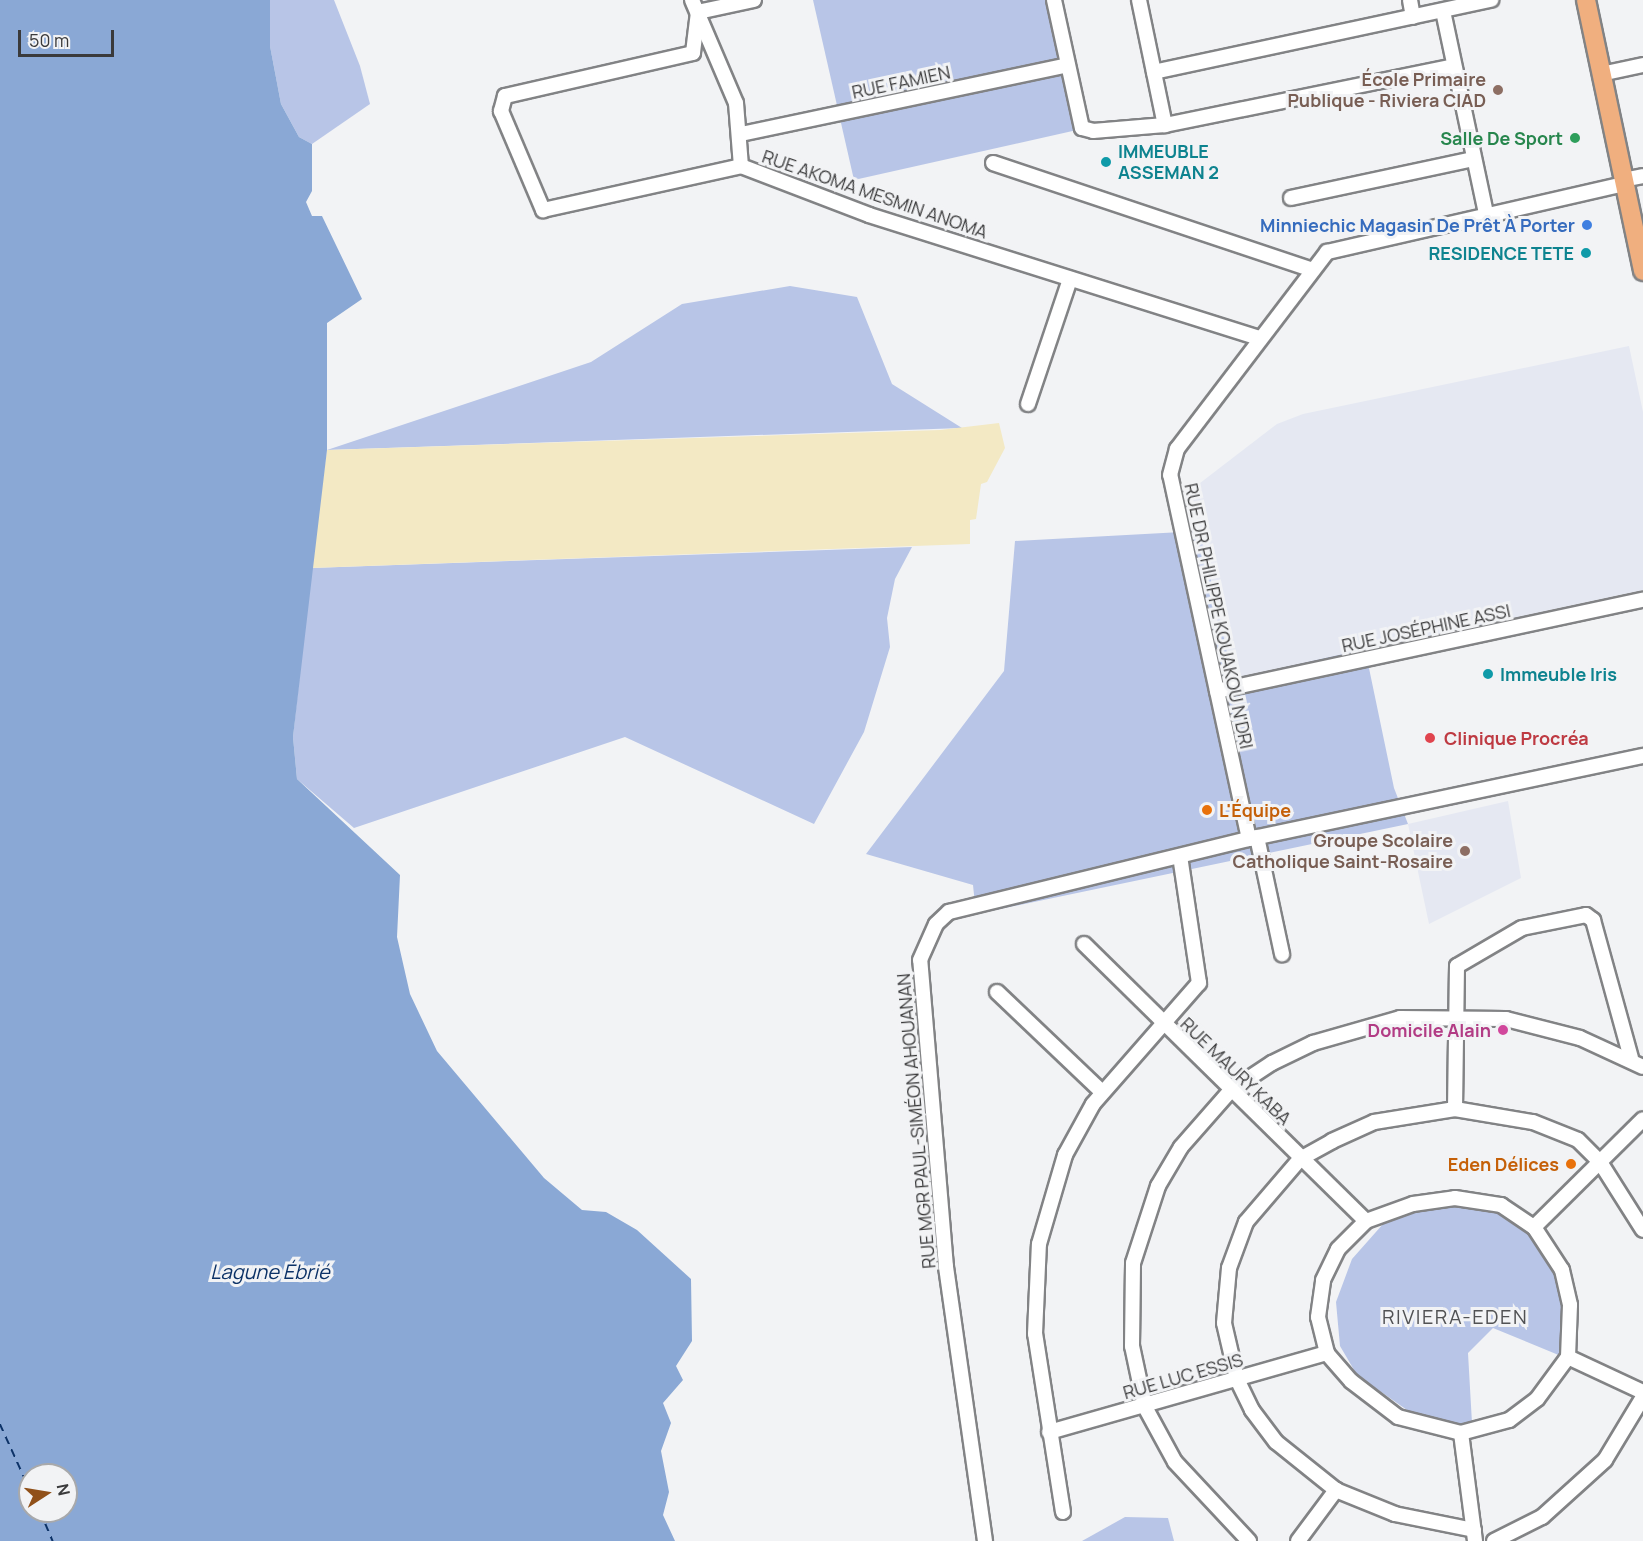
<!DOCTYPE html>
<html>
<head>
<meta charset="utf-8">
<style>
  body { margin:0 }
  #map { position:relative; width:1643px; height:1541px; overflow:hidden; background:#f2f3f5; font-family:Manrope,sans-serif }
  div>[style] { position:absolute }
  .built>* { inset:0; background:#e5e8f2 }
  .green>* { inset:0; background:#b8c5e7 }
  .sand>* { inset:0; background:#f3e9c4 }
  .water>* { inset:0; background:#8aa8d5 }
  .ferry>* { height:1.5px; margin-top:-0.75px; transform-origin:0; background:repeating-linear-gradient(90deg,#0c3267 0 8px,transparent 0 14px) }
  .roads { filter:drop-shadow(2px 0 #828385) drop-shadow(-2px 0 #828385) drop-shadow(0 2px #828385) drop-shadow(0 -2px #828385) }
  .minor>* { height:14px; margin:-7px; padding:0 7px; transform-origin:7px; border-radius:7px; background:#fff }
  .major>* { height:18px; margin:-9px; padding:0 9px; transform-origin:9px; border-radius:9px; background:#f0af7f }
  .dots>* { width:16px; height:16px; translate:-50% -50%; box-sizing:border-box; border:3px solid #f2f3f5; border-radius:50% }
  span { translate:-50% -50%; white-space:nowrap; text-align:center; line-height:1.15; -webkit-text-stroke:6px #f2f3f5; paint-order:stroke }
  .education-label { font-size:18px; color:#785e54; font-weight:700 }
  .right { translate:-100% -50%; text-align:right }
  .street-label { font-size:18px; color:#3a3a3b }
  .leisure-label { font-size:18px; color:#27864d; font-weight:700 }
  .culture-label { font-size:18px; color:#0d838f; font-weight:700 }
  .left { translate:0 -50%; text-align:left }
  .shop-label { font-size:18px; color:#366cbe; font-weight:700 }
  .health-label { font-size:18px; color:#be3a42; font-weight:700 }
  .food-label { font-size:18px; color:#c56008; font-weight:700 }
  .hotel-label { font-size:18px; color:#b23c85; font-weight:700 }
  .water-label { font-size:20px; color:#0c3267; font-style:italic }
  .neighbourhood-label { font-size:20px; color:#515254; letter-spacing:1.5px }
  .north { position:absolute; left:18px; top:1463px; width:60px; height:60px; box-sizing:border-box; background:#f2f3f5; border:2px solid #a8a9ab; border-radius:50%; rotate:78deg; font-size:16px; font-weight:700; line-height:24px; text-align:center; color:#3a3a3b }
  .north::after { content:''; display:block; margin:auto; width:21px; height:27px; background:#905019; clip-path:polygon(50% 0,100% 100%,50% 72%,0 100%) }
  .scale { position:absolute; left:18px; top:30px; width:96px; height:27px; box-sizing:border-box; border:3px solid #3a3a3b; border-top:0; padding-left:8px; font-size:18px; line-height:21px; white-space:nowrap; color:#3a3a3b; -webkit-text-stroke:4px #f2f3f5; paint-order:stroke }
</style>
</head>
<body>
<div id="map">
  <div class="built">
    <i style="clip-path:polygon(1629px 346px,1643px 412px,1643px 590px,1233px 679px,1191px 490px,1277px 424px,1303px 414px)"></i>
    <i style="clip-path:polygon(1508px 801px,1521px 878px,1429px 924px,1408px 824px)"></i>
  </div>
  <div class="green">
    <i style="clip-path:polygon(270px 0,334px 0,360px 66px,370px 104px,312px 144px,299px 137px,281px 104px,270px 46px)"></i>
    <i style="clip-path:polygon(813px 0,1048px 0,1077px 130px,854px 180px)"></i>
    <i style="clip-path:polygon(790px 286px,857px 297px,892px 384px,962px 428px,327px 450px,591px 362px,682px 304px)"></i>
    <i style="clip-path:polygon(1200px 531px,1233px 679px,1365px 649px,1394px 788px,1408px 824px,976px 914px,973px 885px,866px 854px,1004px 671px,1015px 541px)"></i>
    <i style="clip-path:polygon(912px 547px,895px 579px,887px 618px,890px 647px,864px 732px,814px 824px,625px 737px,354px 828px,297px 779px,293px 737px,311px 568px)"></i>
    <i style="clip-path:polygon(1455px 1204px,1499px 1211px,1527px 1227px,1557px 1273px,1567px 1306px,1561px 1356px,1493px 1328px,1468px 1353px,1472px 1423px,1440px 1424px,1417px 1417px,1357px 1375px,1340px 1346px,1336px 1302px,1352px 1259px,1383px 1224px,1415px 1209px)"></i>
    <i style="clip-path:polygon(1125px 1517px,1168px 1518px,1174px 1541px,1082px 1541px)"></i>
  </div>
  <div class="sand">
    <i style="clip-path:polygon(999px 423px,1005px 448px,987px 482px,981px 484px,976px 519px,970px 520px,970px 544px,311px 568px,327px 450px,940px 430px)"></i>
  </div>
  <div class="water">
    <i style="clip-path:polygon(evenodd,0 0,270px 0,270px 46px,281px 104px,299px 137px,312px 144px,312px 191px,306px 202px,312px 216px,322px 216px,362px 299px,327px 323px,327px 450px,293px 737px,297px 779px,400px 875px,397px 937px,410px 994px,437px 1051px,544px 1178px,582px 1210px,606px 1212px,637px 1230px,691px 1279px,692px 1341px,676px 1366px,683px 1380px,663px 1403px,671px 1423px,661px 1451px,669px 1492px,663px 1515px,675px 1541px,0 1541px,0 0,30px 1475px,66px 1475px,66px 1511px,30px 1511px,30px 1475px)"></i>
  </div>
  <div class="ferry">
    <i style="left:0;top:1424px;width:72px;rotate:65.6deg"></i>
    <i style="left:40px;top:1511px;width:33px;rotate:67deg"></i>
  </div>
  <div class="roads">
    <div class="minor">
      <i style="left:692px;top:0;width:112px;rotate:66.9deg"></i>
      <i style="left:736px;top:103px;width:63px;rotate:85.5deg"></i>
      <i style="left:754px;top:0;width:57px;rotate:167.9deg"></i>
      <i style="left:698px;top:12px;width:41px;rotate:97deg"></i>
      <i style="left:693px;top:53px;width:193px;rotate:167.1deg"></i>
      <i style="left:505px;top:96px;width:16px;rotate:105deg"></i>
      <i style="left:501px;top:111px;width:108px;rotate:67deg"></i>
      <i style="left:543px;top:210px;width:203px;rotate:-12.5deg"></i>
      <i style="left:741px;top:166px;width:137px;rotate:20.9deg"></i>
      <i style="left:869px;top:215px;width:409px;rotate:17.5deg"></i>
      <i style="left:1054px;top:0;width:131px;rotate:77.7deg"></i>
      <i style="left:1082px;top:128px;width:11px;rotate:15deg"></i>
      <i style="left:1093px;top:131px;width:72px;rotate:-4.8deg"></i>
      <i style="left:1165px;top:125px;width:295px;rotate:-11.5deg"></i>
      <i style="left:1139px;top:0;width:128px;rotate:78.3deg"></i>
      <i style="left:1410px;top:0;width:17px;rotate:80deg"></i>
      <i style="left:1443px;top:11px;width:208px;rotate:78deg"></i>
      <i style="left:1154px;top:72px;width:345px;rotate:-12.1deg"></i>
      <i style="left:1601px;top:74px;width:43px;rotate:-12.1deg"></i>
      <i style="left:741px;top:134px;width:334px;rotate:-11.9deg"></i>
      <i style="left:993px;top:163px;width:337px;rotate:18.5deg"></i>
      <i style="left:1623px;top:180px;width:20px;rotate:-11deg"></i>
      <i style="left:1291px;top:198px;width:186px;rotate:-12.1deg"></i>
      <i style="left:1028px;top:404px;width:132px;rotate:-71.4deg"></i>
      <i style="left:1217px;top:691px;width:436px;rotate:-12.1deg"></i>
      <i style="left:1257px;top:837px;width:120px;rotate:77.9deg"></i>
      <i style="left:1249px;top:839px;width:372px;rotate:-102.2deg"></i>
      <i style="left:1170px;top:475px;width:27px;rotate:-75deg"></i>
      <i style="left:1177px;top:449px;width:248px;rotate:-52.7deg"></i>
      <i style="left:1327px;top:252px;width:305px;rotate:-12.9deg"></i>
      <i style="left:1084px;top:944px;width:395px;rotate:44.5deg"></i>
      <i style="left:997px;top:992px;width:144px;rotate:43.6deg"></i>
      <i style="left:1455px;top:1109px;width:143px;rotate:-89.2deg"></i>
      <i style="left:1457px;top:966px;width:75px;rotate:-30.3deg"></i>
      <i style="left:1522px;top:928px;width:65px;rotate:-11.5deg"></i>
      <i style="left:1586px;top:915px;width:9px;rotate:36deg"></i>
      <i style="left:1593px;top:920px;width:143px;rotate:74.6deg"></i>
      <i style="left:1455px;top:1198px;width:47px;rotate:8.7deg"></i>
      <i style="left:1501px;top:1205px;width:40px;rotate:34deg"></i>
      <i style="left:1534px;top:1227px;width:51px;rotate:56.9deg"></i>
      <i style="left:1562px;top:1270px;width:36px;rotate:77deg"></i>
      <i style="left:1570px;top:1305px;width:52px;rotate:92.2deg"></i>
      <i style="left:1568px;top:1357px;width:52px;rotate:126.4deg"></i>
      <i style="left:1537px;top:1399px;width:35px;rotate:143deg"></i>
      <i style="left:1509px;top:1420px;width:50px;rotate:164.8deg"></i>
      <i style="left:1461px;top:1433px;width:65px;rotate:-165.7deg"></i>
      <i style="left:1398px;top:1417px;width:59px;rotate:-142.5deg"></i>
      <i style="left:1351px;top:1381px;width:37px;rotate:-131deg"></i>
      <i style="left:1327px;top:1353px;width:37px;rotate:-104deg"></i>
      <i style="left:1318px;top:1317px;width:37px;rotate:-82deg"></i>
      <i style="left:1323px;top:1280px;width:34px;rotate:-64deg"></i>
      <i style="left:1338px;top:1249px;width:40px;rotate:-45deg"></i>
      <i style="left:1366px;top:1221px;width:50px;rotate:-19.9deg"></i>
      <i style="left:1413px;top:1204px;width:42px;rotate:-8.1deg"></i>
      <i style="left:1534px;top:1227px;width:153px;rotate:-44.7deg"></i>
      <i style="left:1568px;top:1357px;width:83px;rotate:25deg"></i>
      <i style="left:1049px;top:1432px;width:289px;rotate:-15.9deg"></i>
      <i style="left:1461px;top:1433px;width:109px;rotate:82.6deg"></i>
      <i style="left:1063px;top:1512px;width:180px;rotate:-98.9deg"></i>
      <i style="left:1035px;top:1334px;width:90px;rotate:-87.5deg"></i>
      <i style="left:1039px;top:1244px;width:93px;rotate:-73.7deg"></i>
      <i style="left:1065px;top:1155px;width:58px;rotate:-61.2deg"></i>
      <i style="left:1093px;top:1104px;width:161px;rotate:-48.8deg"></i>
      <i style="left:1199px;top:983px;width:128px;rotate:-98.5deg"></i>
      <i style="left:1474px;top:1530px;width:81px;rotate:-168.6deg"></i>
      <i style="left:1395px;top:1514px;width:64px;rotate:-157.9deg"></i>
      <i style="left:1336px;top:1490px;width:77px;rotate:-141.3deg"></i>
      <i style="left:1276px;top:1442px;width:40px;rotate:-127deg"></i>
      <i style="left:1252px;top:1410px;width:34px;rotate:-116deg"></i>
      <i style="left:1237px;top:1379px;width:57px;rotate:-103.1deg"></i>
      <i style="left:1224px;top:1323px;width:55px;rotate:-84.8deg"></i>
      <i style="left:1229px;top:1268px;width:49px;rotate:-69.7deg"></i>
      <i style="left:1246px;top:1222px;width:83px;rotate:-49.4deg"></i>
      <i style="left:1300px;top:1159px;width:37px;rotate:-29deg"></i>
      <i style="left:1332px;top:1141px;width:46px;rotate:-24.3deg"></i>
      <i style="left:1374px;top:1122px;width:82px;rotate:-9.1deg"></i>
      <i style="left:1455px;top:1109px;width:79px;rotate:9.5deg"></i>
      <i style="left:1533px;top:1122px;width:48px;rotate:21.8deg"></i>
      <i style="left:1578px;top:1140px;width:31px;rotate:45deg"></i>
      <i style="left:1600px;top:1162px;width:80px;rotate:57.7deg"></i>
      <i style="left:985px;top:1541px;width:277px;rotate:-98.1deg"></i>
      <i style="left:946px;top:1267px;width:308px;rotate:-94.8deg"></i>
      <i style="left:920px;top:960px;width:39px;rotate:-66deg"></i>
      <i style="left:936px;top:924px;width:18px;rotate:-43deg"></i>
      <i style="left:949px;top:912px;width:309px;rotate:-13.7deg"></i>
      <i style="left:1249px;top:839px;width:403px;rotate:-11.9deg"></i>
      <i style="left:1249px;top:1541px;width:108px;rotate:-133.1deg"></i>
      <i style="left:1175px;top:1462px;width:63px;rotate:-118.6deg"></i>
      <i style="left:1145px;top:1407px;width:62px;rotate:-102deg"></i>
      <i style="left:1132px;top:1346px;width:83px;rotate:-89.3deg"></i>
      <i style="left:1133px;top:1263px;width:81px;rotate:-72deg"></i>
      <i style="left:1158px;top:1186px;width:45px;rotate:-59.5deg"></i>
      <i style="left:1181px;top:1147px;width:76px;rotate:-48.7deg"></i>
      <i style="left:1231px;top:1090px;width:49px;rotate:-33.4deg"></i>
      <i style="left:1272px;top:1063px;width:46px;rotate:-26deg"></i>
      <i style="left:1313px;top:1043px;width:91px;rotate:-16deg"></i>
      <i style="left:1400px;top:1018px;width:106px;rotate:0.5deg"></i>
      <i style="left:1506px;top:1019px;width:76px;rotate:14.4deg"></i>
      <i style="left:1580px;top:1038px;width:69px;rotate:24.7deg"></i>
      <i style="left:1298px;top:1541px;width:64px;rotate:-53.3deg"></i>
      <i style="left:1494px;top:1541px;width:54px;rotate:-26.6deg"></i>
      <i style="left:1542px;top:1517px;width:85px;rotate:-42.1deg"></i>
      <i style="left:1605px;top:1460px;width:74px;rotate:-58.9deg"></i>
    </div>
    <div class="major">
      <i style="left:1586px;top:0;width:277px;rotate:78.1deg"></i>
    </div>
  </div>
  <div class="dots">
    <i style="left:1498px;top:90px;background:#8d6e63"></i>
    <i style="left:1575px;top:138px;background:#2e9e5b"></i>
    <i style="left:1106px;top:162px;background:#0f9aa8"></i>
    <i style="left:1587px;top:225px;background:#3f7fe0"></i>
    <i style="left:1586px;top:253px;background:#0f9aa8"></i>
    <i style="left:1488px;top:674px;background:#0f9aa8"></i>
    <i style="left:1430px;top:738px;background:#e0444e"></i>
    <i style="left:1207px;top:810px;background:#e8710a"></i>
    <i style="left:1465px;top:851px;background:#8d6e63"></i>
    <i style="left:1503px;top:1030px;background:#d1479c"></i>
    <i style="left:1571px;top:1164px;background:#e8710a"></i>
  </div>
  <div class="education-label">
    <span class="right" style="left:1486px;top:90px">École Primaire<br>Publique - Riviera CIAD</span>
    <span class="right" style="left:1453px;top:851px">Groupe Scolaire<br>Catholique Saint-Rosaire</span>
  </div>
  <div class="street-label">
    <span style="left:901px;top:82px;rotate:-12deg">RUE FAMIEN</span>
    <span style="left:875px;top:194px;rotate:19deg">RUE AKOMA MESMIN ANOMA</span>
    <span style="left:1219px;top:616px;rotate:78deg">RUE DR PHILIPPE KOUAKOU N'DRI</span>
    <span style="left:1426px;top:628px;rotate:-12deg">RUE JOSÉPHINE ASSI</span>
    <span style="left:1236px;top:1071px;rotate:44deg">RUE MAURY KABA</span>
    <span style="left:916px;top:1121px;rotate:-95deg">RUE MGR PAUL-SIMÉON AHOUANAN</span>
    <span style="left:1183px;top:1376px;rotate:-16deg">RUE LUC ESSIS</span>
  </div>
  <div class="leisure-label">
    <span class="right" style="left:1563px;top:138px">Salle De Sport</span>
  </div>
  <div class="culture-label">
    <span class="left" style="left:1118px;top:162px">IMMEUBLE<br>ASSEMAN 2</span>
    <span class="right" style="left:1574px;top:253px">RESIDENCE TETE</span>
    <span class="left" style="left:1500px;top:674px">Immeuble Iris</span>
  </div>
  <div class="shop-label">
    <span class="right" style="left:1575px;top:225px">Minniechic Magasin De Prêt À Porter</span>
  </div>
  <div class="health-label">
    <span class="left" style="left:1444px;top:738px">Clinique Procréa</span>
  </div>
  <div class="food-label">
    <span class="left" style="left:1219px;top:810px">L'Équipe</span>
    <span class="right" style="left:1559px;top:1164px">Eden Délices</span>
  </div>
  <div class="hotel-label">
    <span class="right" style="left:1491px;top:1030px">Domicile Alain</span>
  </div>
  <div class="water-label">
    <span style="left:270px;top:1271px">Lagune Ébrié</span>
  </div>
  <div class="neighbourhood-label">
    <span style="left:1455px;top:1316px">RIVIERA-EDEN</span>
  </div>
  <div class="north">N</div>
  <div class="scale">50 m</div>
</div>
</body>
</html>
